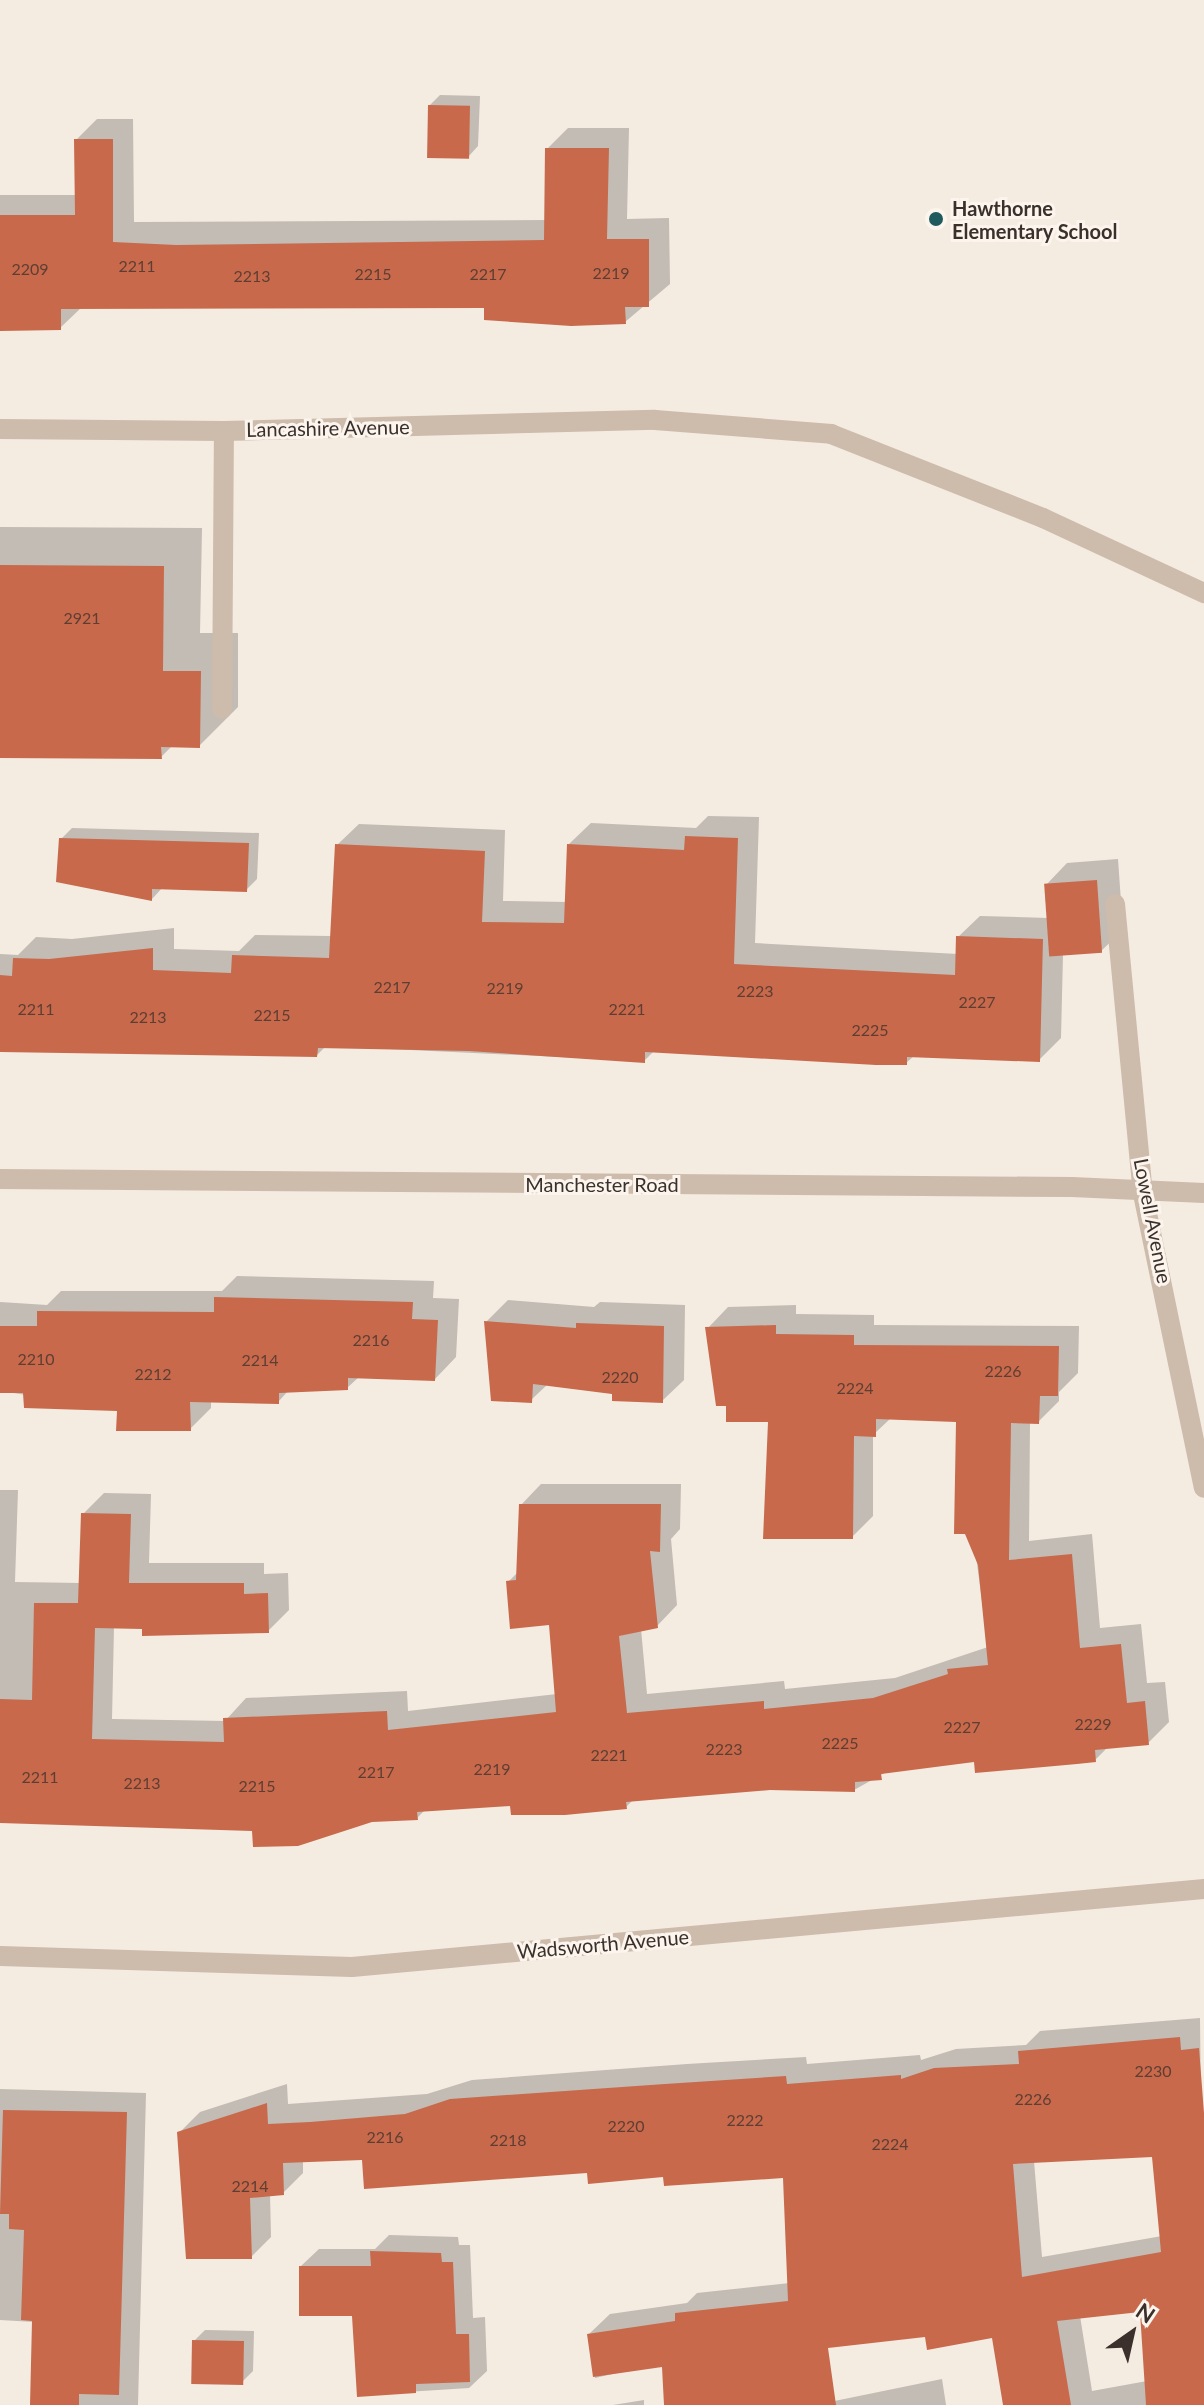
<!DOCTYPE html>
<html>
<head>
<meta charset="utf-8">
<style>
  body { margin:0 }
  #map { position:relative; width:1204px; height:2405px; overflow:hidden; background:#f4ebe1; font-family:Lato,sans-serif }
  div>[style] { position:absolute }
  .shadow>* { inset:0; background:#0003 }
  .building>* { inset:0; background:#c8694b; transform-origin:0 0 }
  .service>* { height:20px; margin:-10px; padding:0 10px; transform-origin:10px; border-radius:10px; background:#cdbbac }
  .minor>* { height:20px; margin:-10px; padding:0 10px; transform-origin:10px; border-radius:10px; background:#cdbbac }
  .dots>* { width:22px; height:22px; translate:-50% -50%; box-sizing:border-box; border:4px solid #fbf5ee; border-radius:50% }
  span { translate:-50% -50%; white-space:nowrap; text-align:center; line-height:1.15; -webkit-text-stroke:6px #fbf5ee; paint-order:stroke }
  .number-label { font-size:16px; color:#5e3e33 }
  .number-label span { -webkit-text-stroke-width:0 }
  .poi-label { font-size:20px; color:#3b302b; font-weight:700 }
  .left { translate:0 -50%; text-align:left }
  .street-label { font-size:20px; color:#3b302b }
  .north { position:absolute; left:1092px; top:2293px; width:80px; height:80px; -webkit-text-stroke:6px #fbf5ee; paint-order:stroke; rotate:34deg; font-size:22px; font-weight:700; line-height:32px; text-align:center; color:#3b302b }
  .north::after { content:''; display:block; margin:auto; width:28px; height:36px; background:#3b302b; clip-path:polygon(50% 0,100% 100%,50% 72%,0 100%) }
</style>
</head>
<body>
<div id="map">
  <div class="shadow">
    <i style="clip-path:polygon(440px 95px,480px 96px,478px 146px,468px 157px,429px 106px)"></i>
    <i style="clip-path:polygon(97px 119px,133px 119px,134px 222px,547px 220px,547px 149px,568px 128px,629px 128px,627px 219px,669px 218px,670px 284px,625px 322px,486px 306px,82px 307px,60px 328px,0 329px,0 195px,77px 195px,76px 140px)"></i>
    <i style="clip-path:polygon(0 527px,202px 528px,200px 633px,238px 633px,238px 707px,199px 746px,173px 745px,161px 757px,0 756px)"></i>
    <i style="clip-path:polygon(708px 816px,759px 817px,755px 943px,958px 954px,958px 937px,980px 916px,1048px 918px,1046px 885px,1067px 863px,1118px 859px,1123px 930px,1101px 951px,1063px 954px,1061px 1038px,1039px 1060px,914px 1056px,906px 1063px,655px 1050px,644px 1061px,326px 1046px,317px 1055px,0 1049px,0 954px,18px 955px,36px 937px,72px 939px,174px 928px,174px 949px,239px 951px,255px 935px,332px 936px,337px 845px,359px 824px,505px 830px,503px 901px,567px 902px,569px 844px,591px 823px,696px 828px)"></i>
    <i style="clip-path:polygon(72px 828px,259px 833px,257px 879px,246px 890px,163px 887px,152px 899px,61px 839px)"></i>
    <i style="clip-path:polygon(237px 1276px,434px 1281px,433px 1298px,459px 1299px,456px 1357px,435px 1379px,360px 1376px,347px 1388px,289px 1390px,278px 1402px,211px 1400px,211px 1408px,190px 1429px,119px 1409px,0 1391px,0 1302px,47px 1305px,61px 1291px,222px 1291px)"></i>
    <i style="clip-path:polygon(508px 1300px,594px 1307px,600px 1302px,685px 1305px,684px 1380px,662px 1401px,548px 1384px,531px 1400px,486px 1322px)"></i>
    <i style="clip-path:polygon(796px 1305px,796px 1314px,874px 1315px,874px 1325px,1079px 1326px,1078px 1373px,1059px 1392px,1059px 1401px,1038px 1422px,1030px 1422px,1029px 1541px,1092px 1534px,1100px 1628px,1141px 1624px,1147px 1683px,1165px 1682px,1169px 1722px,1148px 1743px,1108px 1747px,1095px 1760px,976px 1760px,888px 1771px,854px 1790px,770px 1788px,633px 1800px,626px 1807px,511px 1804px,425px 1810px,417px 1818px,254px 1829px,0 1821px,0 1490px,18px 1490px,15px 1582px,81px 1583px,83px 1514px,104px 1493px,151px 1494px,149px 1563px,264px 1563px,264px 1574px,288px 1573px,289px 1610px,268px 1631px,114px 1627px,112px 1719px,225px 1721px,246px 1698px,407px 1691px,408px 1711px,557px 1694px,551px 1623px,508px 1582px,518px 1572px,521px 1505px,541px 1484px,681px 1484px,680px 1529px,671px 1539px,677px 1605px,657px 1626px,641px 1629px,647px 1694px,784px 1681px,785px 1689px,895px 1678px,988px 1647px,958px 1420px,892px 1417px,873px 1435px,873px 1516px,852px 1537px,770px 1420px,728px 1404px,708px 1328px,728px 1307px)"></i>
    <i style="clip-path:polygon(evenodd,1200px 2018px,1204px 2405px,1005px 2405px,1013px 2324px,669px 2361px,595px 2378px,589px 2334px,610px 2314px,687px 2303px,697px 2293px,790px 2283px,785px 2176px,665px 2175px,364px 2158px,303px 2161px,303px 2173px,283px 2193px,270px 2194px,271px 2237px,251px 2257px,179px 2133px,200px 2112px,287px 2084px,288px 2104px,427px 2094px,472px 2080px,687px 2064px,806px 2057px,807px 2064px,920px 2055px,921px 2060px,956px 2049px,1026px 2045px,1040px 2031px,1200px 2018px,1153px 2154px,1162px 2236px,1042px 2257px,1034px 2161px,1153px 2154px,1200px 2018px,1142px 2310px,1147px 2381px,1092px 2391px,1080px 2316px,1142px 2310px)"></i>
    <i style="clip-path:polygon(0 2089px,146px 2093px,138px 2405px,31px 2405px,34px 2322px,0 2320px)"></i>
    <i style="clip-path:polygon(389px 2235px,458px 2237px,459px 2245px,470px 2245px,473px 2318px,485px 2317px,487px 2371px,469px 2388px,359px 2395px,354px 2314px,301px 2266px,319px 2249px,375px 2249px)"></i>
    <i style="clip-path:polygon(205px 2330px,254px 2331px,253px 2371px,242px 2382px,195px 2340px)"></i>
    <i style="clip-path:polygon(942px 2379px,946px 2405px,815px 2405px)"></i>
    <i style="clip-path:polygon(644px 2400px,644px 2405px,613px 2405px)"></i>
  </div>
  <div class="building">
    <i style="left:428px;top:105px;width:42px;height:53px;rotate:1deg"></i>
    <i style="clip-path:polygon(74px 139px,113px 139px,113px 242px,176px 245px,544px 240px,545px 148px,609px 148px,607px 239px,649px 239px,649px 307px,625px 307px,626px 324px,571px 326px,484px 320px,484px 308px,61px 309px,61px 330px,0 331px,0 215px,75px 215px)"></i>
    <i style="clip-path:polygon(0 565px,164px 566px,163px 671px,201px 671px,200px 748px,161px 747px,162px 759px,0 758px)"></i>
    <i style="clip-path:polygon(685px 836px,738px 838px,734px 964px,955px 975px,956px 936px,1043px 939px,1040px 1062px,907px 1057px,907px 1065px,876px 1065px,645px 1052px,645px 1063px,469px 1051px,318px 1048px,317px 1057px,0 1052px,0 975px,12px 976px,13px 958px,49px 959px,153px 948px,153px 970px,231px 973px,232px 955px,329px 958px,335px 844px,485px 851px,482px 922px,564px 923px,567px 844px,684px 850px)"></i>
    <i style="clip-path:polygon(59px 838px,249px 843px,247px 892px,152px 889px,152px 901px,56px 882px)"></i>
    <i style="left:1097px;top:880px;width:73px;height:53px;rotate:86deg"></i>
    <i style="clip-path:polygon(214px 1297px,413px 1302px,412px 1319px,438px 1320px,435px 1381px,348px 1378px,348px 1390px,279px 1393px,279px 1404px,190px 1402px,191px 1431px,116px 1431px,117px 1411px,24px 1408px,23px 1393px,0 1393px,0 1326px,37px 1326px,37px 1311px,214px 1312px)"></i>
    <i style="clip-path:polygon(484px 1321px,576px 1328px,576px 1323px,664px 1326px,663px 1403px,612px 1401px,612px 1394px,533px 1384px,532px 1403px,491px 1401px)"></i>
    <i style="clip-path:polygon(776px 1325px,776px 1334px,854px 1335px,854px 1345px,1059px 1346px,1058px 1396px,1040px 1396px,1039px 1424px,1011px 1423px,1009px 1560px,1072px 1554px,1080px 1648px,1121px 1644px,1127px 1703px,1145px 1701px,1149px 1745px,1095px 1750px,1096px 1762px,1077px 1764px,975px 1773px,974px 1762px,881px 1774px,882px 1780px,855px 1782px,855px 1792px,770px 1790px,626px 1802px,627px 1809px,565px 1815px,511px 1815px,510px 1806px,417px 1812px,418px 1820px,372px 1822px,298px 1846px,253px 1847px,252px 1831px,0 1823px,0 1699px,32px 1700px,34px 1603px,78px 1603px,81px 1513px,131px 1514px,129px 1583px,244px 1583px,244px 1594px,268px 1593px,269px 1633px,142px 1636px,142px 1629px,95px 1628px,92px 1739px,224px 1742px,223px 1718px,387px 1711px,388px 1730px,556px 1712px,549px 1625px,510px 1629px,506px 1581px,516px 1580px,519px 1504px,661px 1504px,660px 1552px,650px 1551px,658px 1628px,619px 1636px,627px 1713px,764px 1701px,764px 1709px,873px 1698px,948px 1674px,947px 1669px,988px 1665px,978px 1565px,965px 1534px,954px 1534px,956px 1422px,876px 1419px,876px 1437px,854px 1436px,853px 1539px,763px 1539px,768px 1422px,726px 1422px,726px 1406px,716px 1406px,705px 1327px)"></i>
    <i style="clip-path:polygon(evenodd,1180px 2037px,1181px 2050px,1199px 2048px,1204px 2113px,1204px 2405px,1146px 2405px,1140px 2312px,1057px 2321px,1071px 2405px,1003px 2405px,992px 2338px,927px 2350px,925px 2337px,828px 2348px,836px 2405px,664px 2405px,662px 2367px,593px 2377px,587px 2334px,675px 2321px,675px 2313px,788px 2301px,783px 2178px,664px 2186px,663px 2177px,588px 2184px,587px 2173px,364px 2189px,362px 2160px,283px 2163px,284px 2195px,250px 2198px,252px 2259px,186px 2259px,177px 2132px,267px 2103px,268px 2124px,310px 2122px,405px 2114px,450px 2099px,665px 2084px,786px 2076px,787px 2084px,901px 2075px,901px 2079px,934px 2068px,1019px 2064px,1018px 2051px,1180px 2037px,1152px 2157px,1161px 2252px,1022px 2277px,1013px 2164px,1152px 2157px)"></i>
    <i style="clip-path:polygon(3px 2110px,127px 2112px,119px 2395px,79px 2394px,79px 2405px,30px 2405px,32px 2321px,21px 2320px,24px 2230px,9px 2229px,9px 2214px,0 2214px)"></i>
    <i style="clip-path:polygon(370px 2251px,441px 2253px,442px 2262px,453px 2262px,456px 2334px,469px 2334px,470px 2382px,416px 2384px,416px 2393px,357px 2397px,352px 2316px,299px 2316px,299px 2266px,371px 2266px)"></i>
    <i style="left:192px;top:2340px;width:52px;height:44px;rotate:1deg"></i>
  </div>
  <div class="service">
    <i style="left:655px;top:420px;width:177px;rotate:4.5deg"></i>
    <i style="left:831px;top:434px;width:228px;rotate:21.6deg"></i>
    <i style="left:1043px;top:518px;width:178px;rotate:25deg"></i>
    <i style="left:222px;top:709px;width:278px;rotate:-89.6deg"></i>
  </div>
  <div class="minor">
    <i style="left:0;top:429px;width:224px;rotate:0.5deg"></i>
    <i style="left:224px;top:431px;width:431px;rotate:-1.5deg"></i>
    <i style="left:1115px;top:904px;width:291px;rotate:84.5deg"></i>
    <i style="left:1143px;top:1194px;width:300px;rotate:78.3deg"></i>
    <i style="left:0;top:1179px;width:1072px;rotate:0.43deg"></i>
    <i style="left:1072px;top:1187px;width:132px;rotate:2.6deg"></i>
    <i style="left:0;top:1956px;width:352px;rotate:1.8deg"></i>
    <i style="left:352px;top:1967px;width:856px;rotate:-5.23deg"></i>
  </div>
  <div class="dots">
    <i style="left:936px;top:219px;background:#1f5a5e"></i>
  </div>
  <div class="number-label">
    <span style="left:137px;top:266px">2211</span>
    <span style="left:30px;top:269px">2209</span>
    <span style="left:611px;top:273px">2219</span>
    <span style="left:373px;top:274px">2215</span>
    <span style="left:488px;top:274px">2217</span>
    <span style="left:252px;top:276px">2213</span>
    <span style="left:82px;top:618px">2921</span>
    <span style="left:392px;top:987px">2217</span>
    <span style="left:505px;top:988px">2219</span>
    <span style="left:755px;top:991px">2223</span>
    <span style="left:977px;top:1002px">2227</span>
    <span style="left:36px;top:1009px">2211</span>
    <span style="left:627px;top:1009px">2221</span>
    <span style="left:272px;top:1015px">2215</span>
    <span style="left:148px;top:1017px">2213</span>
    <span style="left:870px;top:1030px">2225</span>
    <span style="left:371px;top:1340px">2216</span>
    <span style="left:36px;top:1359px">2210</span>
    <span style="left:260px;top:1360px">2214</span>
    <span style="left:1003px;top:1371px">2226</span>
    <span style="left:153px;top:1374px">2212</span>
    <span style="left:620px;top:1377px">2220</span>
    <span style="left:855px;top:1388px">2224</span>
    <span style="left:1093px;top:1724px">2229</span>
    <span style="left:962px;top:1727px">2227</span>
    <span style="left:840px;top:1743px">2225</span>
    <span style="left:724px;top:1749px">2223</span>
    <span style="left:609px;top:1755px">2221</span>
    <span style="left:492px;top:1769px">2219</span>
    <span style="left:376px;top:1772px">2217</span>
    <span style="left:40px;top:1777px">2211</span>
    <span style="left:142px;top:1783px">2213</span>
    <span style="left:257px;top:1786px">2215</span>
    <span style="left:1153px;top:2071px">2230</span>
    <span style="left:1033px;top:2099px">2226</span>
    <span style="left:745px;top:2120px">2222</span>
    <span style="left:626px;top:2126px">2220</span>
    <span style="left:385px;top:2137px">2216</span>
    <span style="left:508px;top:2140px">2218</span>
    <span style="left:890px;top:2144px">2224</span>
    <span style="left:250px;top:2186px">2214</span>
  </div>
  <div class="poi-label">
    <span class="left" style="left:952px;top:220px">Hawthorne<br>Elementary School</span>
  </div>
  <div class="street-label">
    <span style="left:328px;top:428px;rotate:-1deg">Lancashire Avenue</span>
    <span style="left:602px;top:1184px">Manchester Road</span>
    <span style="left:1153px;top:1221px;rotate:79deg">Lowell Avenue</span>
    <span style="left:603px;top:1944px;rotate:-5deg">Wadsworth Avenue</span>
  </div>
  <div class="north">N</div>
</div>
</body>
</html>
